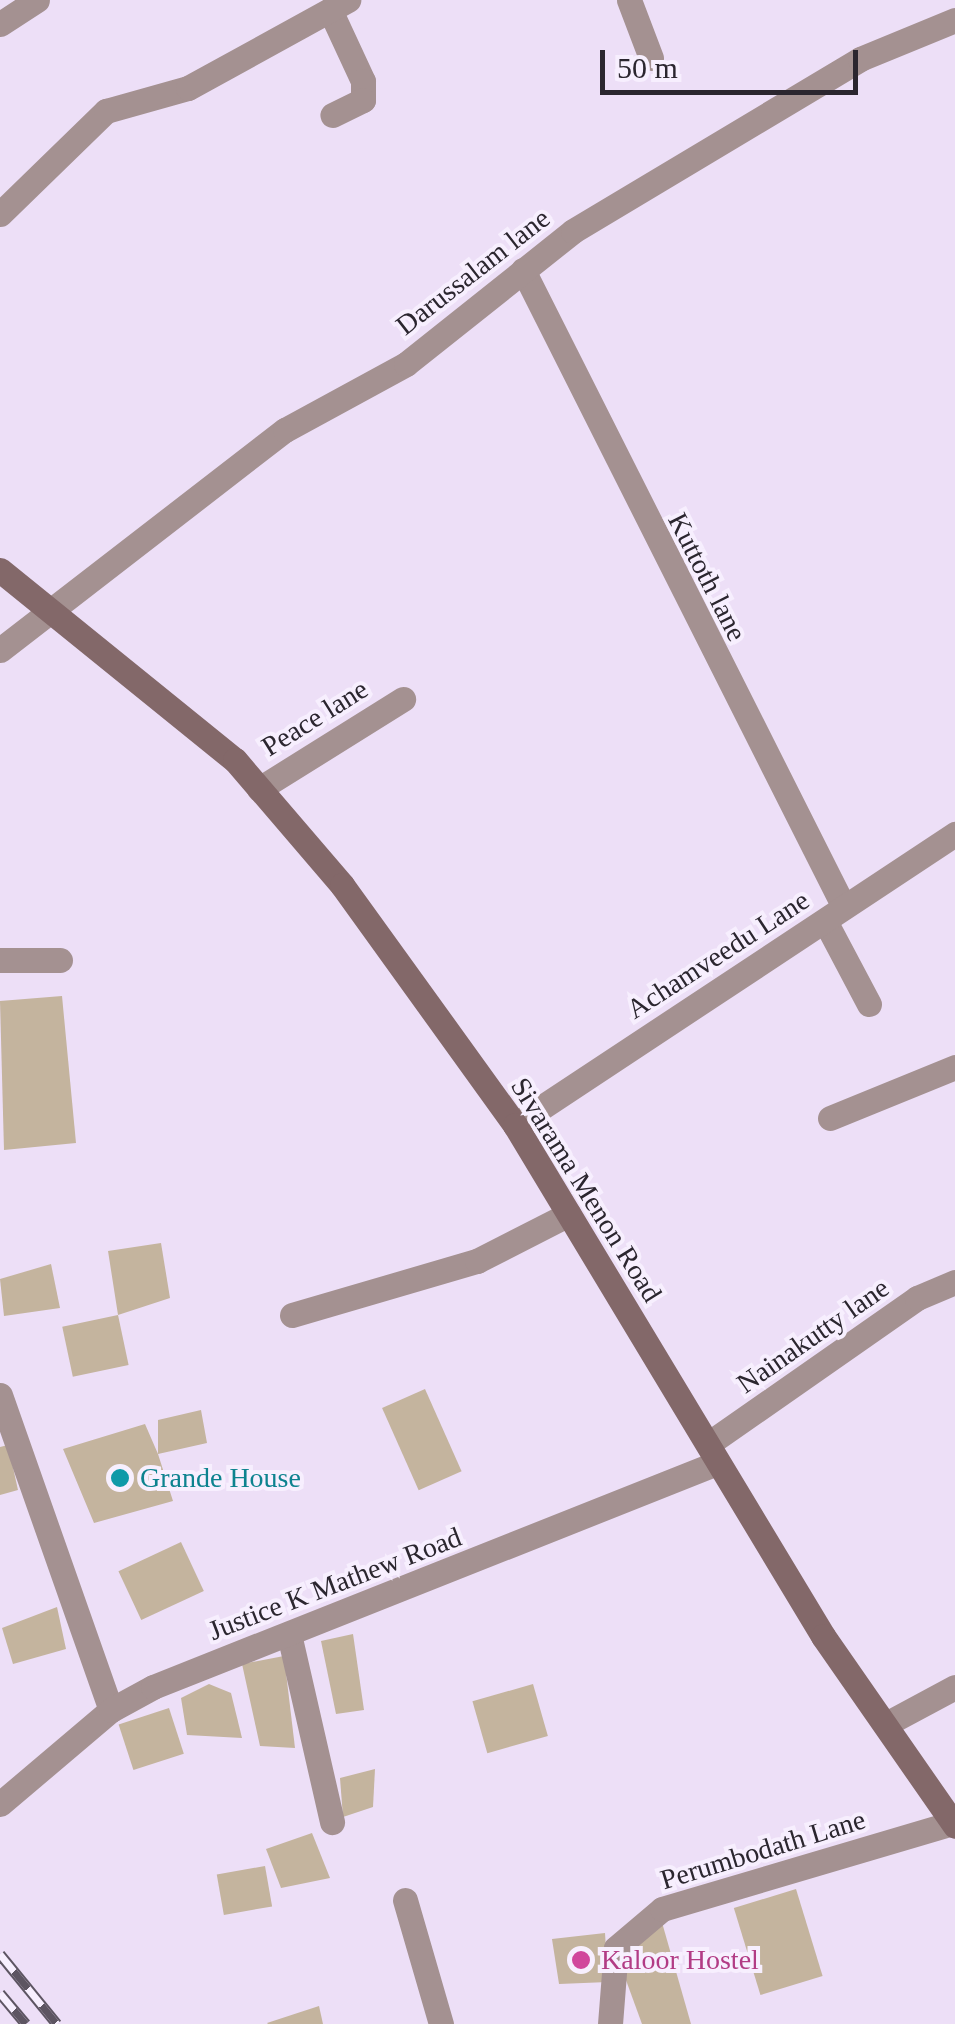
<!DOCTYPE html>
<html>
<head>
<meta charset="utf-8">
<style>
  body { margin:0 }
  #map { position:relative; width:955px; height:2024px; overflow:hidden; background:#eddff7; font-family:"Times New Roman",serif }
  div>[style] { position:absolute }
  .building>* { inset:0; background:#c4b49e; transform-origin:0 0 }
  .street>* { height:25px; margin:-12.5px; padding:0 12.5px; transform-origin:12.5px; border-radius:12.5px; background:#a49191 }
  .secondary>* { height:25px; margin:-12.5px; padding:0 12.5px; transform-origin:12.5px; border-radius:12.5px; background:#836869 }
  .rail>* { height:11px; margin-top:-5.5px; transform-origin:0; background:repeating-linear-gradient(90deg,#f7effe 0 22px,#5d5562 0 44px); box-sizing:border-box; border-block:2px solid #5d5562 }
  .dots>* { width:28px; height:28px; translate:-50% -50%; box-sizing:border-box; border:5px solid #f7effe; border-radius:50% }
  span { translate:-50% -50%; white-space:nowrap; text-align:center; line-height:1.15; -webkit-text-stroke:8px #f7effe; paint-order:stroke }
  .street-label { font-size:28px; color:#2b262f }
  .culture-label { font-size:28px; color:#0d838f }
  .left { translate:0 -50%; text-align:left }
  .hotel-label { font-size:28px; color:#b23c85 }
  .scale { position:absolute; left:600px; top:50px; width:258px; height:45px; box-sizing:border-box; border:5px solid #2b262f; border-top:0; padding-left:12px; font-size:30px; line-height:35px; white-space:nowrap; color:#2b262f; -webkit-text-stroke:8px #f7effe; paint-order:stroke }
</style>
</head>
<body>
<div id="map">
  <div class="building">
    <i style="clip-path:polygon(62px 996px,76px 1143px,4px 1150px,0 1001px)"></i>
    <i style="clip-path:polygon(161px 1243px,170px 1298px,118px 1315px,108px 1251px)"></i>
    <i style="clip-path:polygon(51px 1264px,60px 1308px,4px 1316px,0 1279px)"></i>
    <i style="left:118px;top:1315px;width:51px;height:57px;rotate:78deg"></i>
    <i style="left:425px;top:1389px;width:90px;height:47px;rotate:66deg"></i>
    <i style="clip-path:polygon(201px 1410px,207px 1443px,158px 1454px,173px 1501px,94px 1523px,63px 1449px,145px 1424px,158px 1454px,158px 1420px)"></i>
    <i style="clip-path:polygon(8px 1445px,18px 1490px,0 1495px,0 1447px)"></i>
    <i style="left:181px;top:1542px;width:54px;height:69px;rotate:65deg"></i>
    <i style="clip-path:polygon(57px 1607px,66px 1649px,13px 1664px,2px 1628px)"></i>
    <i style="clip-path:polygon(353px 1634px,364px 1710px,336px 1714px,321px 1641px)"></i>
    <i style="clip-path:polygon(284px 1656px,295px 1748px,260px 1746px,242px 1664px)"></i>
    <i style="clip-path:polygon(209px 1684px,231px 1693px,242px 1738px,187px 1735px,181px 1698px)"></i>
    <i style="left:533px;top:1684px;width:54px;height:63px;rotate:74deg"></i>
    <i style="left:169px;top:1708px;width:48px;height:53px;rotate:72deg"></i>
    <i style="clip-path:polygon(375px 1769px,373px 1807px,343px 1817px,340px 1778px)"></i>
    <i style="clip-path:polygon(312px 1833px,330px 1878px,281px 1888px,266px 1849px)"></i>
    <i style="left:265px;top:1866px;width:41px;height:49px;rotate:80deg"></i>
    <i style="left:796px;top:1889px;width:91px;height:65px;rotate:73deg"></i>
    <i style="clip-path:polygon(661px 1919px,691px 2024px,642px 2024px,619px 1961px)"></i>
    <i style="clip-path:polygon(605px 1933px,608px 1982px,559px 1984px,552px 1939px)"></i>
    <i style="clip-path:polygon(319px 2006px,323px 2024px,268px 2024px,267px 2023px)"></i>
  </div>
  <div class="street">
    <i style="left:629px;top:0;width:62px;rotate:69.2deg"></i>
    <i style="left:330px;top:10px;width:78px;rotate:65.1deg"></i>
    <i style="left:363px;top:81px;width:19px;rotate:90deg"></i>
    <i style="left:363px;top:100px;width:34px;rotate:154deg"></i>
    <i style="left:0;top:24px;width:44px;rotate:-33deg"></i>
    <i style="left:0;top:214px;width:148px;rotate:-44.2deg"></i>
    <i style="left:106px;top:111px;width:85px;rotate:-15.7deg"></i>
    <i style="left:188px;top:88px;width:183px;rotate:-28.8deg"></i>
    <i style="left:523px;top:270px;width:713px;rotate:63.26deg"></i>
    <i style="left:0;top:650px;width:360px;rotate:-37.7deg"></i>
    <i style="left:285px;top:430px;width:138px;rotate:-28.6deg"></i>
    <i style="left:406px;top:364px;width:213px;rotate:-38.5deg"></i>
    <i style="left:573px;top:231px;width:335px;rotate:-30.9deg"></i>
    <i style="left:860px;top:59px;width:103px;rotate:-22.3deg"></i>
    <i style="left:259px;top:789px;width:170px;rotate:-32deg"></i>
    <i style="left:825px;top:921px;width:94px;rotate:62.1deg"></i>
    <i style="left:0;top:960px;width:60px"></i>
    <i style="left:830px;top:1118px;width:135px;rotate:-22.2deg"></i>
    <i style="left:515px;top:1125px;width:528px;rotate:-33.48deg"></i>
    <i style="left:292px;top:1315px;width:193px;rotate:-16.3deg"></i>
    <i style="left:477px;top:1261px;width:103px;rotate:-27.1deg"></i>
    <i style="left:0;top:1395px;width:334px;rotate:70.6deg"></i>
    <i style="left:708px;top:1444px;width:255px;rotate:-34.9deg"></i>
    <i style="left:917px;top:1298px;width:41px;rotate:-22.8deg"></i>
    <i style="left:289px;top:1634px;width:193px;rotate:77.1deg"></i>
    <i style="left:886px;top:1724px;width:78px;rotate:-28.2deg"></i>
    <i style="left:0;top:1804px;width:145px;rotate:-40.3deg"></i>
    <i style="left:111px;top:1710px;width:48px;rotate:-28.7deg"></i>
    <i style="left:153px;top:1687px;width:607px;rotate:-21.66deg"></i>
    <i style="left:405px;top:1900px;width:129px;rotate:73.8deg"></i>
    <i style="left:610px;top:2024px;width:76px;rotate:-85.5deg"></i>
    <i style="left:616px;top:1948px;width:60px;rotate:-40.3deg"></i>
    <i style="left:662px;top:1909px;width:303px;rotate:-16.5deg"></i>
  </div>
  <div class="secondary">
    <i style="left:0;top:570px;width:302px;rotate:39deg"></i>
    <i style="left:235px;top:760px;width:165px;rotate:49.4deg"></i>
    <i style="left:342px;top:885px;width:296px;rotate:54.2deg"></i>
    <i style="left:515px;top:1125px;width:597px;rotate:58.92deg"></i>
    <i style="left:823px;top:1636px;width:231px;rotate:55.2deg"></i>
  </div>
  <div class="rail">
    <i style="left:0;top:1954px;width:90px;rotate:50.8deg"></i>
    <i style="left:0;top:1993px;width:40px;rotate:50deg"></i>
  </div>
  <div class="dots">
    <i style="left:120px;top:1478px;background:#0f9aa8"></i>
    <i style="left:581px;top:1960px;background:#d1479c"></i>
  </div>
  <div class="street-label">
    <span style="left:473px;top:272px;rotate:-38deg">Darussalam lane</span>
    <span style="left:707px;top:577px;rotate:63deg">Kuttoth lane</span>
    <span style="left:315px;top:718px;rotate:-32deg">Peace lane</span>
    <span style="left:718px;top:955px;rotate:-33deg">Achamveedu Lane</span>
    <span style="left:586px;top:1190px;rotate:58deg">Sivarama Menon Road</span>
    <span style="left:813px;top:1336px;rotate:-35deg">Nainakutty lane</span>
    <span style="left:335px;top:1584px;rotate:-21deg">Justice K Mathew Road</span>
    <span style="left:763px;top:1850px;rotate:-17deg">Perumbodath Lane</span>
  </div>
  <div class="culture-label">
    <span class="left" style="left:140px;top:1478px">Grande House</span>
  </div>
  <div class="hotel-label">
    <span class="left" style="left:601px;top:1960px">Kaloor Hostel</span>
  </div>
  <div class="scale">50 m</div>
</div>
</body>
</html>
